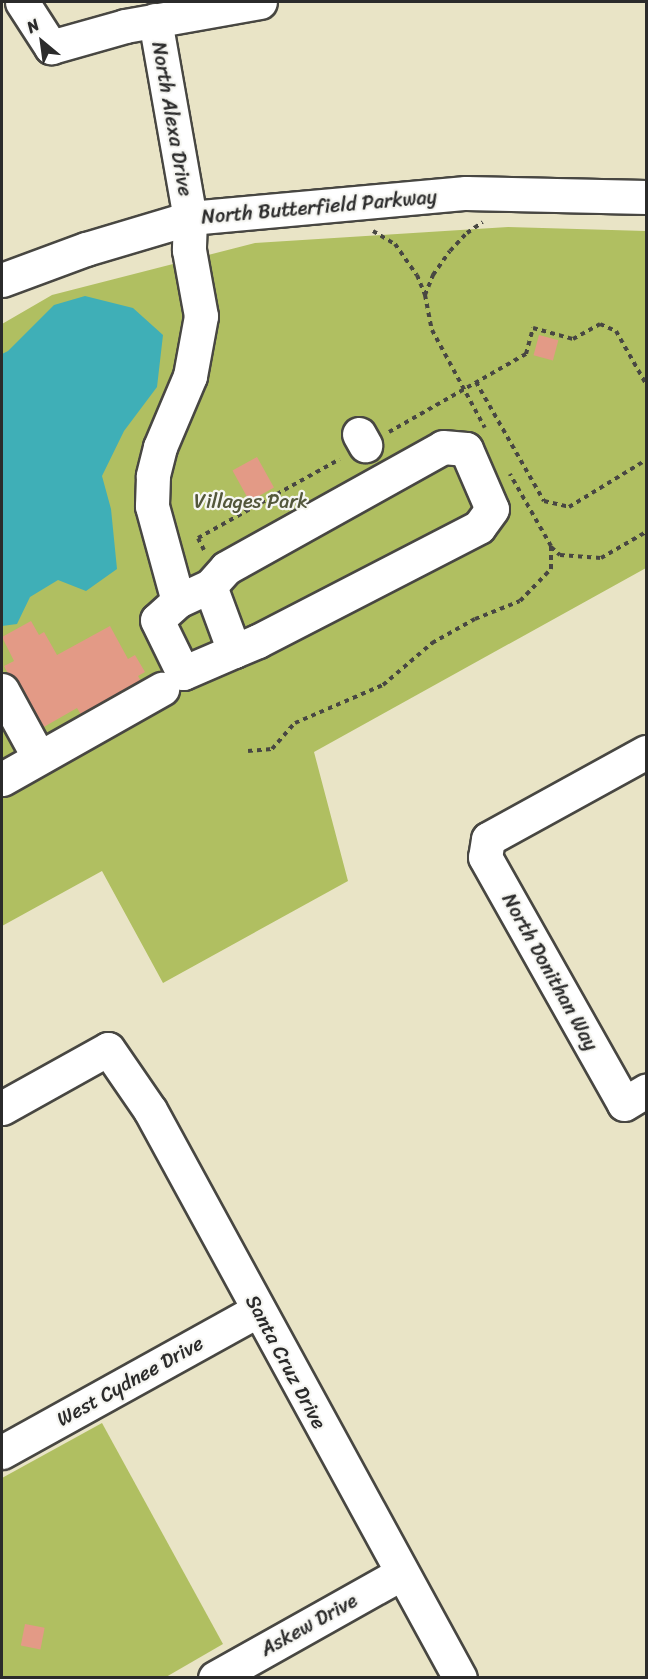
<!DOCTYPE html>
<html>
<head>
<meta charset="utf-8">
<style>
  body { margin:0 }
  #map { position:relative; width:648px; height:1679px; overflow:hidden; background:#e9e4c6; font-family:Sriracha,sans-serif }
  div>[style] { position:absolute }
  .green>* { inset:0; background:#b0bf61 }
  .water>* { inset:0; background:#3fafb7 }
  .building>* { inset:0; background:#e39a86; transform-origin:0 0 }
  .path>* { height:4px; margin-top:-2px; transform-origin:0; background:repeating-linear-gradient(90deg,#484742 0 4.5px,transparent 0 9px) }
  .roads { filter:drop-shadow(2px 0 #484742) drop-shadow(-2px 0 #484742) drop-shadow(0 2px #484742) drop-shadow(0 -2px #484742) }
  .minor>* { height:33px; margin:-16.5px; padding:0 16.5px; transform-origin:16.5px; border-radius:16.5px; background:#fff }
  span { translate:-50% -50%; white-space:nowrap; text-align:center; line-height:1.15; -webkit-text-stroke:4.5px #f6f6f2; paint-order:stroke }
  .street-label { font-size:20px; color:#2b2b2b }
  .park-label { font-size:20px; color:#53573b }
  .frame { position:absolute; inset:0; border:3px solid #2b2b2b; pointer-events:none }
  .north { position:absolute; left:12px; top:12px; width:60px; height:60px; -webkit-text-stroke:4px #f6f6f2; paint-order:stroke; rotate:331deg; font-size:16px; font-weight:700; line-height:24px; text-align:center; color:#2b2b2b }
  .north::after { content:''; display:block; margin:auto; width:21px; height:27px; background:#2b2b2b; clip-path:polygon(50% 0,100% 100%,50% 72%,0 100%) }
</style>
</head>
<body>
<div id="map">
  <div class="green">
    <i style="clip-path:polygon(508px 227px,646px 231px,646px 568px,314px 752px,348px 881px,163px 983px,102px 871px,2px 926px,2px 324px,52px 295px,255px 243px)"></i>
    <i style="clip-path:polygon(102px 1423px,223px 1644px,166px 1677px,2px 1677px,2px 1478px)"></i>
  </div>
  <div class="water">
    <i style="clip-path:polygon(85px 296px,133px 308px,163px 335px,157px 387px,124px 431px,102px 476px,111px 509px,117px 569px,86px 591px,58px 580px,30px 597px,17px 624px,2px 626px,2px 354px,8px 351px,54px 305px)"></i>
  </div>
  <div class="building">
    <i style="left:539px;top:335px;width:20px;height:21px;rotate:15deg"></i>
    <i style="left:257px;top:457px;width:35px;height:28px;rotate:61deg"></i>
    <i style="clip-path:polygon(31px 621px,39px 635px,44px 632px,57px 655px,110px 626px,128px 659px,135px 655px,145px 672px,138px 676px,144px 687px,84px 720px,77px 708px,42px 728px,33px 710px,29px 713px,4px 666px,14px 661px,2px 637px)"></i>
    <i style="left:25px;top:1624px;width:20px;height:22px;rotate:11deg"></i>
  </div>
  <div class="path">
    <i style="left:373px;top:231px;width:26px;rotate:31deg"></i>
    <i style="left:395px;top:244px;width:38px;rotate:55deg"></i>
    <i style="left:417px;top:275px;width:22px;rotate:68deg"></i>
    <i style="left:425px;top:295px;width:36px;rotate:79deg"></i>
    <i style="left:432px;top:330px;width:111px;rotate:61.6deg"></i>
    <i style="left:425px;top:295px;width:22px;rotate:-68deg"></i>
    <i style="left:433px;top:275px;width:29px;rotate:-55deg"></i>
    <i style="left:450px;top:251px;width:25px;rotate:-47deg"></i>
    <i style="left:467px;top:233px;width:19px;rotate:-35deg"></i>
    <i style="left:476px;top:382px;width:137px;rotate:60.3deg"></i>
    <i style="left:544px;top:501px;width:26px;rotate:13deg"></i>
    <i style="left:569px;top:507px;width:90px;rotate:-31.4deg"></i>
    <i style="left:389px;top:432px;width:158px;rotate:-29.7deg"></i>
    <i style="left:526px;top:354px;width:27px;rotate:-75deg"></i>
    <i style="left:533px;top:328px;width:41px;rotate:15.4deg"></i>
    <i style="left:573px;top:339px;width:31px;rotate:-29deg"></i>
    <i style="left:600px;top:324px;width:17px;rotate:24deg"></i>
    <i style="left:616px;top:331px;width:61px;rotate:60.5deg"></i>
    <i style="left:551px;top:547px;width:12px;rotate:42deg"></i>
    <i style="left:560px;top:555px;width:41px;rotate:4.2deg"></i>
    <i style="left:601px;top:558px;width:52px;rotate:-30deg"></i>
    <i style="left:204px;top:550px;width:13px;rotate:-117deg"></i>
    <i style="left:198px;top:538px;width:162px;rotate:-29.1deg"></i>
    <i style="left:248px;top:751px;width:24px;rotate:-5deg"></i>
    <i style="left:272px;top:749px;width:35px;rotate:-49deg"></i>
    <i style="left:295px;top:723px;width:96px;rotate:-23.4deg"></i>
    <i style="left:383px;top:685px;width:65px;rotate:-40.6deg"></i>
    <i style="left:432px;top:643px;width:49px;rotate:-29.2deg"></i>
    <i style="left:475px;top:619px;width:48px;rotate:-21.8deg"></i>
    <i style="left:520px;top:601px;width:45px;rotate:-45.9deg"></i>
    <i style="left:551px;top:569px;width:23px;rotate:-90deg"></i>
    <i style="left:551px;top:546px;width:83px;rotate:-119.7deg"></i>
  </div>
  <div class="roads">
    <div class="minor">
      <i style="left:22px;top:2px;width:54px;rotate:57.2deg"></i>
      <i style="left:51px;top:47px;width:77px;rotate:-15.8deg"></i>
      <i style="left:125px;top:26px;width:137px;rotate:-10.1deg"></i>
      <i style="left:155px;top:20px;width:201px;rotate:80deg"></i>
      <i style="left:190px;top:218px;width:32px;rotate:92deg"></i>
      <i style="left:189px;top:250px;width:67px;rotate:79.7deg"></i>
      <i style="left:201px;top:316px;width:61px;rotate:100.4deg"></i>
      <i style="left:190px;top:376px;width:77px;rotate:112.9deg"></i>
      <i style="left:160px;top:447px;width:30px;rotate:104deg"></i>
      <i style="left:153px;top:476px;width:30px;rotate:92deg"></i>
      <i style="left:152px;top:506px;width:98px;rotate:74.7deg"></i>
      <i style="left:178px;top:601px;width:28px;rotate:138deg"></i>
      <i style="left:157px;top:620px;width:59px;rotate:63.9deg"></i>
      <i style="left:183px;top:673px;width:56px;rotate:-23.3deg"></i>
      <i style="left:234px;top:651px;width:69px;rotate:-110.3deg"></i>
      <i style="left:210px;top:586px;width:35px;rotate:155deg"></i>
      <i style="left:2px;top:280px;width:90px;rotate:-20.3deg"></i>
      <i style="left:86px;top:249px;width:109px;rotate:-16.6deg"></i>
      <i style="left:190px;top:218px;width:277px;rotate:-5.2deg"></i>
      <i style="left:466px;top:193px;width:180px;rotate:1.3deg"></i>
      <i style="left:359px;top:434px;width:13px;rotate:61deg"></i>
      <i style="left:210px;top:586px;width:24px;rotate:-48deg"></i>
      <i style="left:226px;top:568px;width:248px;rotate:-29.1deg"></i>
      <i style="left:443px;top:447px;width:23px;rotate:5deg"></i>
      <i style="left:466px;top:449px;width:65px;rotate:66.6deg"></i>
      <i style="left:492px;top:509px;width:22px;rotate:126deg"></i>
      <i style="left:479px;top:527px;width:249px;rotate:152.7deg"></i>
      <i style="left:258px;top:641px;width:26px;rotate:157deg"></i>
      <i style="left:2px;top:690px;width:77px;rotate:61.4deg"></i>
      <i style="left:646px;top:752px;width:180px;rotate:151.2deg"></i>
      <i style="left:488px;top:839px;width:18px;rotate:99deg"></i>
      <i style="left:485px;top:857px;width:283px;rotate:60.6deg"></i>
      <i style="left:624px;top:1104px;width:26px;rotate:-31deg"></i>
      <i style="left:2px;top:779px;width:184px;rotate:-29.4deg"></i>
      <i style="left:2px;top:1108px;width:121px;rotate:-29.1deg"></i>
      <i style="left:108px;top:1049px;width:74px;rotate:55.5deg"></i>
      <i style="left:150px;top:1110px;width:647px;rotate:61.38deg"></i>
      <i style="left:2px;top:1452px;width:293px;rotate:-29deg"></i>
      <i style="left:215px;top:1678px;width:214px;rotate:-29.3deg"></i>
    </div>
  </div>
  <div class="street-label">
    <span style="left:172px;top:119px;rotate:80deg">North Alexa Drive</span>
    <span style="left:319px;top:207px;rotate:-5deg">North Butterfield Parkway</span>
    <span style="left:550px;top:972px;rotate:61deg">North Donithan Way</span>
    <span style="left:286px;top:1362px;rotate:62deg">Santa Cruz Drive</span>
    <span style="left:130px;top:1381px;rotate:-29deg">West Cydnee Drive</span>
    <span style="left:309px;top:1625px;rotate:-29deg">Askew Drive</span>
  </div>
  <div class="park-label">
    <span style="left:251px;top:501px">Villages Park</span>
  </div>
  <div class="frame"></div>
  <div class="north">N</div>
</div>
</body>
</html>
